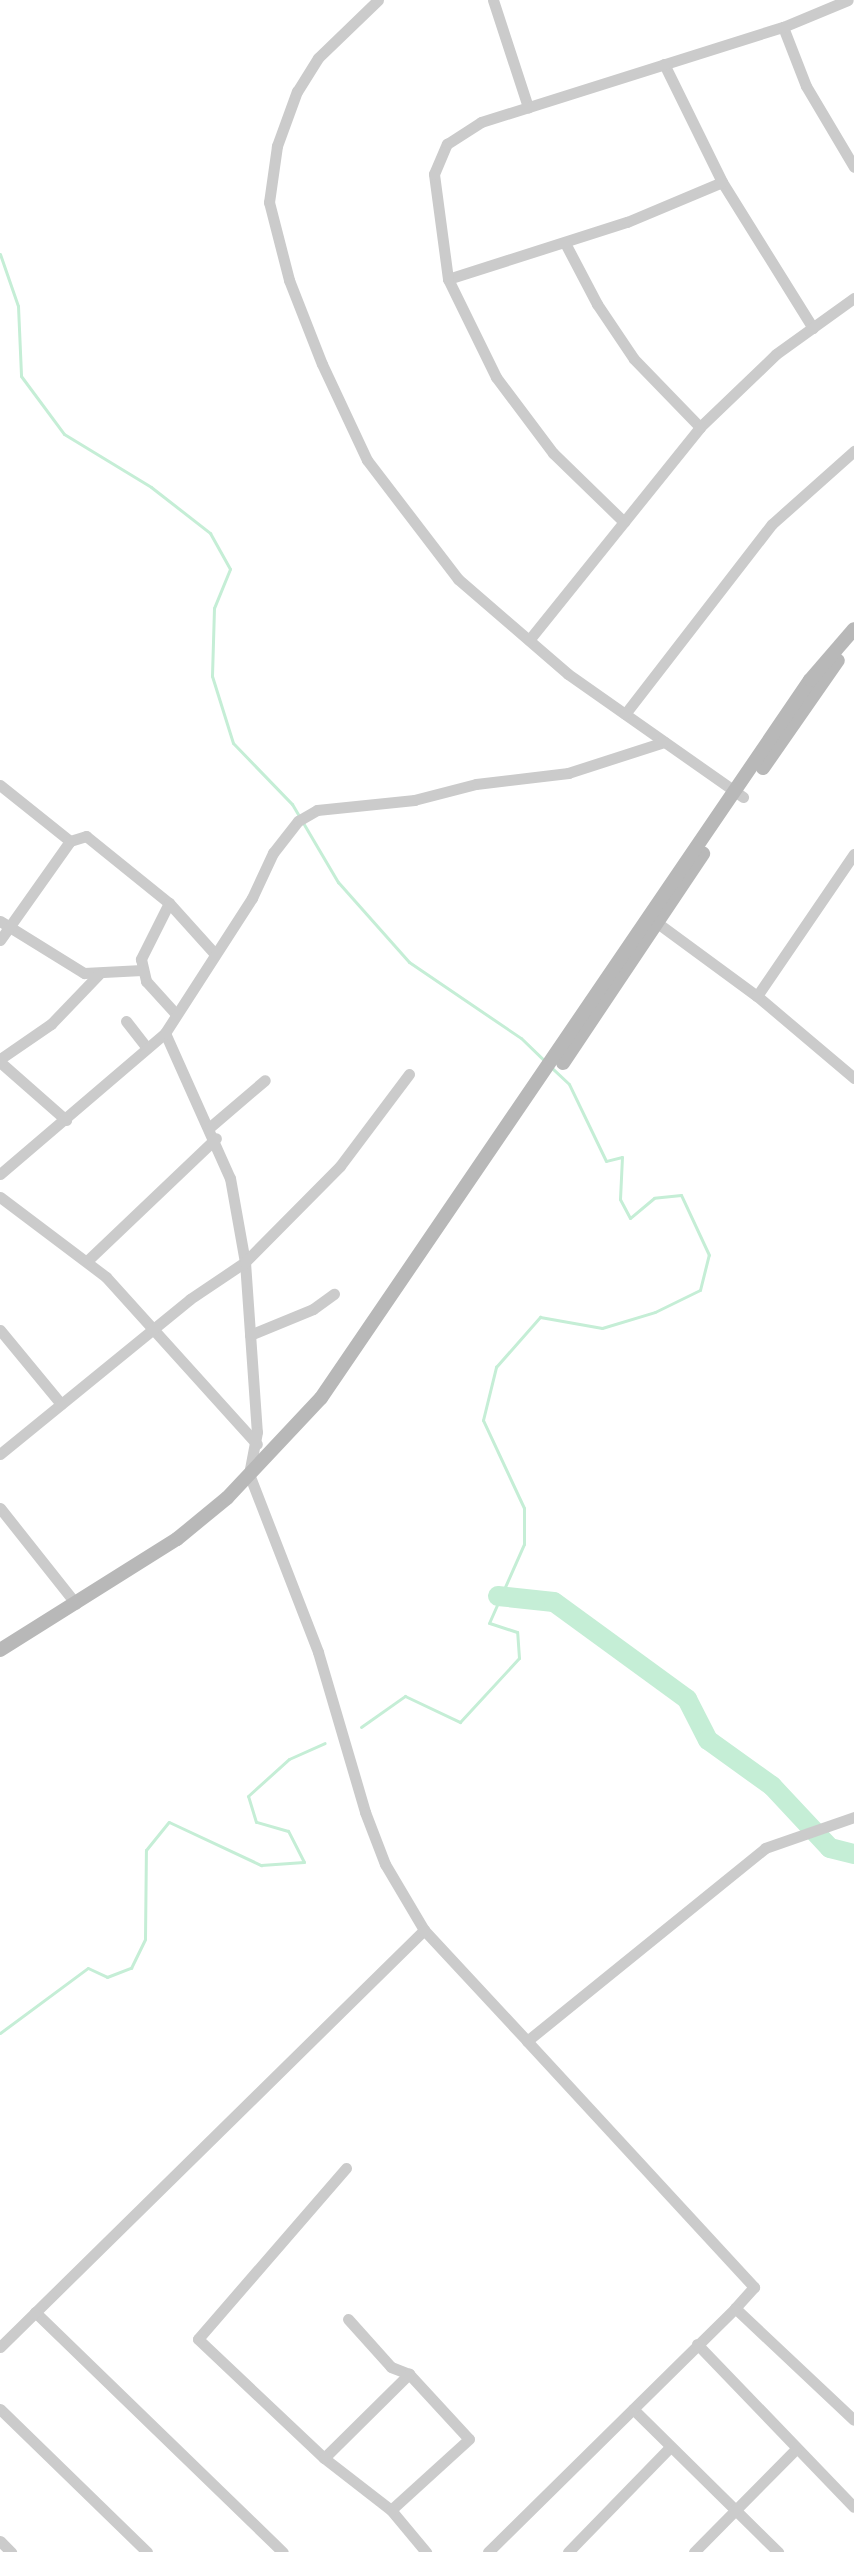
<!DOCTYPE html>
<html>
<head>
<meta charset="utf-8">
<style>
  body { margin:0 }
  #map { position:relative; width:854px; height:2552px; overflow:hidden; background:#fff; font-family:"Noto Sans",sans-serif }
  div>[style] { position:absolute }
  .stream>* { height:3px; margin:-1.5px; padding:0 1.5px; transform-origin:1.5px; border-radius:1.5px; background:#c5eed6 }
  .river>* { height:20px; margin:-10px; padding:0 10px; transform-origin:10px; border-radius:10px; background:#c5eed6 }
  .minor>* { height:11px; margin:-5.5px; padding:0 5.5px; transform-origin:5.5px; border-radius:5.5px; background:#cbcbcb }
  .secondary>* { height:14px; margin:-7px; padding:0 7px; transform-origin:7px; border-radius:7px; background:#b8b8b8 }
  span { translate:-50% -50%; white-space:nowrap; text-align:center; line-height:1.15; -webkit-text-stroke:8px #fff; paint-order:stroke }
</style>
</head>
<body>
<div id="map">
  <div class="stream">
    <i style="left:0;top:254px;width:55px;rotate:70.9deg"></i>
    <i style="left:18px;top:306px;width:70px;rotate:87.5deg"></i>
    <i style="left:21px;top:376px;width:72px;rotate:53.4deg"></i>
    <i style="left:64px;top:434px;width:102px;rotate:31.3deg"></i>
    <i style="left:151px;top:487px;width:75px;rotate:37.9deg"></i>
    <i style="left:210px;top:533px;width:41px;rotate:60.9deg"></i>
    <i style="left:230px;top:569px;width:42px;rotate:112.3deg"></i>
    <i style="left:214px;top:608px;width:68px;rotate:91.7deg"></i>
    <i style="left:212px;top:676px;width:70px;rotate:72.6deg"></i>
    <i style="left:233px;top:743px;width:85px;rotate:46deg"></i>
    <i style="left:292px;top:804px;width:91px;rotate:59.5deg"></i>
    <i style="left:338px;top:882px;width:107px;rotate:48.4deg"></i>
    <i style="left:409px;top:962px;width:135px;rotate:34.2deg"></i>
    <i style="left:521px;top:1038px;width:35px;rotate:44deg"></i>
    <i style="left:361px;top:1727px;width:54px;rotate:-35.2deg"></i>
    <i style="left:405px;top:1696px;width:61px;rotate:25.3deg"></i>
    <i style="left:460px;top:1722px;width:87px;rotate:-47.3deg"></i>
    <i style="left:519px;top:1658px;width:26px;rotate:-94deg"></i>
    <i style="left:517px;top:1632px;width:29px;rotate:-162deg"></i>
    <i style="left:489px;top:1623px;width:86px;rotate:-66.1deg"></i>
    <i style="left:524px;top:1544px;width:36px;rotate:-90deg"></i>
    <i style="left:524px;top:1508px;width:97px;rotate:-115deg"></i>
    <i style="left:483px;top:1420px;width:55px;rotate:-76.2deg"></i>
    <i style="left:496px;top:1367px;width:67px;rotate:-48.7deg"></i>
    <i style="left:540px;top:1317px;width:63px;rotate:10.1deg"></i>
    <i style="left:602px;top:1328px;width:55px;rotate:-16.8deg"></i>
    <i style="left:655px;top:1312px;width:50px;rotate:-26.1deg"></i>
    <i style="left:700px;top:1290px;width:36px;rotate:-76deg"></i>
    <i style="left:709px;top:1255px;width:66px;rotate:-115deg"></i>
    <i style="left:681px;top:1195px;width:27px;rotate:174deg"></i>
    <i style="left:654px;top:1198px;width:31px;rotate:140deg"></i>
    <i style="left:630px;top:1218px;width:21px;rotate:-118deg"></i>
    <i style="left:620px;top:1199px;width:42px;rotate:-87.3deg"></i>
    <i style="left:622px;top:1157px;width:16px;rotate:166deg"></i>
    <i style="left:606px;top:1161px;width:85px;rotate:-115.7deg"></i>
    <i style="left:569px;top:1084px;width:25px;rotate:-137deg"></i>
    <i style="left:0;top:2033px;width:109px;rotate:-36.5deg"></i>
    <i style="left:88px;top:1968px;width:21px;rotate:25deg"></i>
    <i style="left:107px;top:1977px;width:26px;rotate:-21deg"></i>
    <i style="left:131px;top:1968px;width:32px;rotate:-64deg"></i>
    <i style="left:145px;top:1939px;width:89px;rotate:-89.4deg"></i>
    <i style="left:146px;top:1850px;width:36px;rotate:-51deg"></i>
    <i style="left:169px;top:1822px;width:102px;rotate:25.1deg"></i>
    <i style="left:261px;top:1865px;width:43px;rotate:-4deg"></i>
    <i style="left:304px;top:1862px;width:35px;rotate:-117deg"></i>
    <i style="left:288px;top:1831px;width:33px;rotate:-164deg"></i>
    <i style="left:256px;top:1822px;width:27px;rotate:-107deg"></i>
    <i style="left:248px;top:1796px;width:55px;rotate:-42.1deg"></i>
    <i style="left:289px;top:1759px;width:39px;rotate:-24deg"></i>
  </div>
  <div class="river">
    <i style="left:498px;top:1596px;width:56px;rotate:6.1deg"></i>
    <i style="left:554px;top:1602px;width:165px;rotate:36.1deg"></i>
    <i style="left:687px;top:1699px;width:46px;rotate:62.9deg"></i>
    <i style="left:708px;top:1740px;width:79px;rotate:35.7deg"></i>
    <i style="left:772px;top:1786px;width:85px;rotate:46.9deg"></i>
    <i style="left:830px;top:1848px;width:25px;rotate:14deg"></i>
  </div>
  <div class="minor">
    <i style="left:378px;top:0;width:83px;rotate:136deg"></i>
    <i style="left:318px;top:58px;width:39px;rotate:122deg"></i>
    <i style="left:297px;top:91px;width:59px;rotate:110deg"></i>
    <i style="left:277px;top:146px;width:57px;rotate:98.1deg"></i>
    <i style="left:269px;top:202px;width:81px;rotate:75.6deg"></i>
    <i style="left:289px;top:280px;width:90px;rotate:68.6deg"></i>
    <i style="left:322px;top:364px;width:106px;rotate:64.9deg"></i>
    <i style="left:367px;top:460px;width:150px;rotate:52.6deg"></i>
    <i style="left:458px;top:579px;width:145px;rotate:40.8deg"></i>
    <i style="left:568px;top:674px;width:214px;rotate:35.1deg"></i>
    <i style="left:493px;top:0;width:113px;rotate:71.9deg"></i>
    <i style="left:783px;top:27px;width:63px;rotate:68.7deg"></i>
    <i style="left:806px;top:86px;width:94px;rotate:59.3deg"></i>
    <i style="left:664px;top:64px;width:131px;rotate:63.8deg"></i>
    <i style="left:722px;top:182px;width:172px;rotate:58.1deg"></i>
    <i style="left:565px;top:243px;width:69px;rotate:62.3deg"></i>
    <i style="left:597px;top:304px;width:66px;rotate:56.1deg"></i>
    <i style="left:634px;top:359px;width:95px;rotate:45.9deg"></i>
    <i style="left:448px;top:279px;width:188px;rotate:-17.7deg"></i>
    <i style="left:627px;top:222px;width:103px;rotate:-22.8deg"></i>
    <i style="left:624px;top:522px;width:99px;rotate:-135.8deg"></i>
    <i style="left:553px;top:453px;width:95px;rotate:-126.9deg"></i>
    <i style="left:496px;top:377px;width:109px;rotate:-116.1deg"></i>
    <i style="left:448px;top:279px;width:106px;rotate:-97.6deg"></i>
    <i style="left:434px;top:174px;width:33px;rotate:-67deg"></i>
    <i style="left:447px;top:144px;width:40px;rotate:-32.9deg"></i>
    <i style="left:481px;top:122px;width:317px;rotate:-17.5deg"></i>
    <i style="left:783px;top:27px;width:70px;rotate:-22.6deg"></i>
    <i style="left:529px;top:640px;width:273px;rotate:-51.2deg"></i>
    <i style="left:700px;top:427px;width:105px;rotate:-43.8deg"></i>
    <i style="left:776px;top:354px;width:96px;rotate:-35.7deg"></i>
    <i style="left:625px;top:714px;width:240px;rotate:-52.3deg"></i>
    <i style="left:772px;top:524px;width:110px;rotate:-41.7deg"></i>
    <i style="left:0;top:785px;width:90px;rotate:38.7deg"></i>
    <i style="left:70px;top:841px;width:17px;rotate:-17deg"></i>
    <i style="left:86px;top:836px;width:107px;rotate:38.9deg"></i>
    <i style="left:169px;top:903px;width:63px;rotate:116.6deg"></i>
    <i style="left:141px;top:959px;width:23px;rotate:77deg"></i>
    <i style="left:146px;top:981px;width:43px;rotate:47.8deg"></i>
    <i style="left:169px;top:903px;width:67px;rotate:48deg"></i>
    <i style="left:652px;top:919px;width:130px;rotate:36.3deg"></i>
    <i style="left:757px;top:996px;width:127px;rotate:40.2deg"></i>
    <i style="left:0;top:921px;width:99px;rotate:31.8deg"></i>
    <i style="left:84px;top:973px;width:58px;rotate:-3deg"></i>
    <i style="left:0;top:940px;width:121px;rotate:-54.7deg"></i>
    <i style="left:757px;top:996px;width:172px;rotate:-55.7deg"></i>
    <i style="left:126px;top:1021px;width:34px;rotate:52deg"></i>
    <i style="left:165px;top:1033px;width:159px;rotate:65.9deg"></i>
    <i style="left:230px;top:1178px;width:85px;rotate:79.9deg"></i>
    <i style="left:245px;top:1262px;width:170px;rotate:86deg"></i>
    <i style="left:257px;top:1432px;width:43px;rotate:100.8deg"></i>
    <i style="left:249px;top:1474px;width:191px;rotate:68.8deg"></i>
    <i style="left:318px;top:1652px;width:167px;rotate:73.6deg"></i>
    <i style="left:365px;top:1812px;width:56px;rotate:69deg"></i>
    <i style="left:385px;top:1864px;width:77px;rotate:59.4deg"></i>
    <i style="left:0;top:1059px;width:62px;rotate:-34.5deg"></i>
    <i style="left:51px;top:1024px;width:69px;rotate:-46.2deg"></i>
    <i style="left:0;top:1062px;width:88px;rotate:41.3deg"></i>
    <i style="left:210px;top:1127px;width:72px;rotate:-40.5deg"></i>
    <i style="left:0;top:1174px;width:217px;rotate:-40.5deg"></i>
    <i style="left:165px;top:1033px;width:161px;rotate:-57.2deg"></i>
    <i style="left:252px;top:898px;width:50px;rotate:-65deg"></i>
    <i style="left:273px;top:853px;width:41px;rotate:-52deg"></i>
    <i style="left:298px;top:821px;width:22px;rotate:-30deg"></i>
    <i style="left:317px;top:810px;width:98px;rotate:-5.9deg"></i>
    <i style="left:414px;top:800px;width:64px;rotate:-14.5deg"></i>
    <i style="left:476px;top:784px;width:93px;rotate:-6.8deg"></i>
    <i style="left:568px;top:773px;width:101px;rotate:-17.9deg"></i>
    <i style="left:0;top:1197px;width:133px;rotate:37deg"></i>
    <i style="left:106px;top:1277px;width:225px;rotate:47.9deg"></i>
    <i style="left:87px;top:1261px;width:178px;rotate:-43.6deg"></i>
    <i style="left:0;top:1330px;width:96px;rotate:50.5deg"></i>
    <i style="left:250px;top:1335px;width:68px;rotate:-22.4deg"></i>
    <i style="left:313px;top:1309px;width:26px;rotate:-36deg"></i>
    <i style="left:0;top:1454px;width:245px;rotate:-39.2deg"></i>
    <i style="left:190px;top:1299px;width:66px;rotate:-33.9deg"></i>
    <i style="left:245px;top:1262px;width:135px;rotate:-45.3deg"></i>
    <i style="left:340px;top:1166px;width:115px;rotate:-53.1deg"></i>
    <i style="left:0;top:1508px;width:122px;rotate:51.6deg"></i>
    <i style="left:527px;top:2041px;width:335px;rotate:47.3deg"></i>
    <i style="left:754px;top:2287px;width:28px;rotate:132deg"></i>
    <i style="left:735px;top:2308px;width:163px;rotate:43.3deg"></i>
    <i style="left:346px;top:2168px;width:226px;rotate:130.9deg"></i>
    <i style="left:198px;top:2339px;width:173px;rotate:43.4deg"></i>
    <i style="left:324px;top:2458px;width:85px;rotate:37.8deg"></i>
    <i style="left:391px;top:2510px;width:55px;rotate:50.2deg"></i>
    <i style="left:35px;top:2312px;width:345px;rotate:44.1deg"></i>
    <i style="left:348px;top:2319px;width:64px;rotate:48.1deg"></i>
    <i style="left:391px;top:2367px;width:19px;rotate:21deg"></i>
    <i style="left:409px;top:2374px;width:88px;rotate:47.3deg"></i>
    <i style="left:469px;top:2439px;width:105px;rotate:137.7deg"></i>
    <i style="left:697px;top:2344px;width:226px;rotate:46.1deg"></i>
    <i style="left:0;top:2347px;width:595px;rotate:-44.52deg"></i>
    <i style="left:424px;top:1930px;width:151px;rotate:47.1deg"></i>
    <i style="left:527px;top:2041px;width:306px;rotate:-39deg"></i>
    <i style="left:765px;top:1848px;width:94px;rotate:-19.2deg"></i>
    <i style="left:0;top:2409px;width:205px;rotate:44.2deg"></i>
    <i style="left:633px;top:2409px;width:204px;rotate:44.6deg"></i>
    <i style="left:324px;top:2458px;width:120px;rotate:-44.7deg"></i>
    <i style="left:0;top:2541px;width:16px;rotate:45deg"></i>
    <i style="left:488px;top:2552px;width:347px;rotate:-44.6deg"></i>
    <i style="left:568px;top:2552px;width:145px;rotate:-45.8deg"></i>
    <i style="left:694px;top:2552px;width:144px;rotate:-45.3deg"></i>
  </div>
  <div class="secondary">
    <i style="left:763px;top:768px;width:131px;rotate:-55.2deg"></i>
    <i style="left:563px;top:1063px;width:252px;rotate:-56.2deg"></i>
    <i style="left:0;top:1650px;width:209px;rotate:-32.1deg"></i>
    <i style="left:177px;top:1539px;width:65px;rotate:-39.4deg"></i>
    <i style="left:227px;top:1498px;width:137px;rotate:-46.8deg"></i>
    <i style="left:321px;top:1398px;width:869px;rotate:-55.74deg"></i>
    <i style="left:810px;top:680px;width:67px;rotate:-49.2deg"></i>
  </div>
</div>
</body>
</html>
